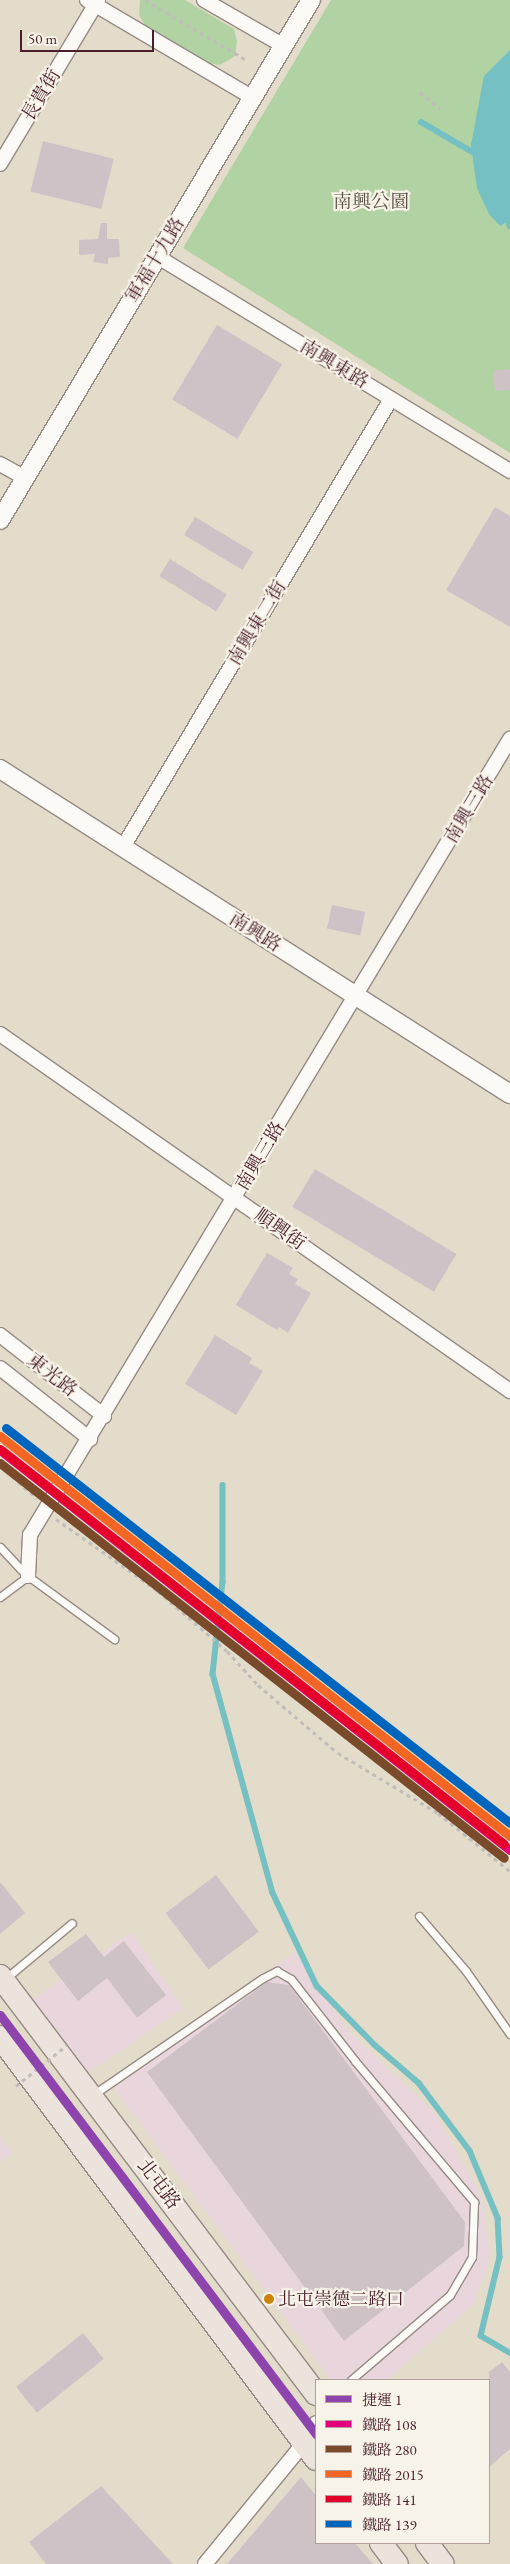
<!DOCTYPE html>
<html>
<head>
<meta charset="utf-8">
<style>
  body { margin:0 }
  #map { position:relative; width:510px; height:2564px; overflow:hidden; background:#e4dcca; font-family:"EB Garamond","Noto Serif TC",serif }
  div>[style] { position:absolute }
  .built>* { inset:0; background:#e8d6dc; transform-origin:0 0 }
  .green>* { inset:0; background:#b1d2a2 }
  .water>* { inset:0; background:#75c0c2 }
  .stream>* { height:5.5px; margin:-2.75px; padding:0 2.75px; transform-origin:2.75px; border-radius:2.75px; background:#75c0c2 }
  .building>* { inset:0; background:#cec2c6; transform-origin:0 0 }
  .path>* { height:3px; margin-top:-1.5px; transform-origin:0; background:repeating-linear-gradient(90deg,#c2bcba 0 4px,transparent 0 8px) }
  .roads { filter:drop-shadow(1px 0 #968b84) drop-shadow(-1px 0 #968b84) drop-shadow(0 1px #968b84) drop-shadow(0 -1px #968b84) }
  .service>* { height:7px; margin:-3.5px; padding:0 3.5px; transform-origin:3.5px; border-radius:3.5px; background:#fbfaf7 }
  .minor>* { height:14px; margin:-7px; padding:0 7px; transform-origin:7px; border-radius:7px; background:#fbfaf7 }
  .tertiary>* { height:18px; margin:-9px; padding:0 9px; transform-origin:9px; border-radius:9px; background:#fbfaf7 }
  .primary>* { height:22px; margin:-11px; padding:0 11px; transform-origin:11px; border-radius:11px; background:#ece4dc }
  .path-bridge>* { height:3px; margin-top:-1.5px; transform-origin:0; background:repeating-linear-gradient(90deg,#c2bcba 0 4px,transparent 0 8px) }
  .rail-1>* { height:9px; margin:-4.5px; padding:0 4.5px; transform-origin:4.5px; border-radius:4.5px; background:#e5007d }
  .rail-2>* { height:9px; margin:-4.5px; padding:0 4.5px; transform-origin:4.5px; border-radius:4.5px; background:#7a4b2a }
  .rail-3>* { height:9px; margin:-4.5px; padding:0 4.5px; transform-origin:4.5px; border-radius:4.5px; background:#f26522 }
  .rail-4>* { height:9px; margin:-4.5px; padding:0 4.5px; transform-origin:4.5px; border-radius:4.5px; background:#e4002b }
  .rail-5>* { height:9px; margin:-4.5px; padding:0 4.5px; transform-origin:4.5px; border-radius:4.5px; background:#0065bd }
  .metro-1>* { height:9px; margin:-4.5px; padding:0 4.5px; transform-origin:4.5px; border-radius:4.5px; background:#8e44ad }
  .dots>* { width:14px; height:14px; translate:-50% -50%; box-sizing:border-box; border:2px solid #f7f3e8; border-radius:50% }
  span { translate:-50% -50%; white-space:nowrap; text-align:center; line-height:1.15; -webkit-text-stroke:4.5px #f7f3e8; paint-order:stroke }
  .bus-label { font-size:18px; color:#4a1f2b }
  .left { translate:0 -50%; text-align:left }
  .street-label { font-size:19px; color:#4a1f2b }
  .park-label { font-size:19px; color:#5c5245 }
  .legend { position:absolute; left:315px; top:2379px; width:175px; height:165px; box-sizing:border-box; background:#f7f3e8; border:1px solid #b29e9c; margin:0; padding:6px 9px; list-style:none; font-size:15px; color:#4a1f2b }
  .legend li { display:flex; align-items:center; gap:10px; height:25px }
  .legend b { width:25px; border:1px solid #b29e9c }
  .scale { position:absolute; left:20px; top:30px; width:134px; height:22px; box-sizing:border-box; border:2px solid #4a1f2b; border-top:0; padding-left:6px; font-size:15px; line-height:18px; white-space:nowrap; color:#4a1f2b; -webkit-text-stroke:4px #f7f3e8; paint-order:stroke }
</style>
</head>
<body>
<div id="map">
  <div class="built">
    <i style="left:132px;top:1932px;width:92px;height:123px;rotate:56deg"></i>
    <i style="clip-path:polygon(294px 1952px,350px 2033px,434px 2112px,482px 2198px,490px 2258px,474px 2304px,387px 2380px,331px 2380px,114px 2088px)"></i>
    <i style="clip-path:polygon(0 2136px,13px 2154px,0 2162px)"></i>
  </div>
  <div class="green">
    <i style="clip-path:polygon(140px 0,185px 0,234px 29px,237px 41px,235px 56px,220px 65px,208px 63px,145px 25px,139px 15px)"></i>
    <i style="clip-path:polygon(331px 0,510px 0,510px 453px,183px 248px)"></i>
  </div>
  <div class="water">
    <i style="clip-path:polygon(510px 50px,510px 220px,500px 226px,489px 214px,477px 188px,471px 145px,484px 76px)"></i>
  </div>
  <div class="stream">
    <i style="left:421px;top:122px;width:58px;rotate:30.1deg"></i>
    <i style="left:509px;top:221px;width:5px;rotate:79deg"></i>
    <i style="left:223px;top:1485px;width:97px;rotate:90deg"></i>
    <i style="left:223px;top:1582px;width:93px;rotate:96.2deg"></i>
    <i style="left:213px;top:1674px;width:227px;rotate:74.7deg"></i>
    <i style="left:273px;top:1893px;width:103px;rotate:64.7deg"></i>
    <i style="left:317px;top:1986px;width:83px;rotate:45.5deg"></i>
    <i style="left:375px;top:2045px;width:58px;rotate:40.8deg"></i>
    <i style="left:419px;top:2083px;width:85px;rotate:53.1deg"></i>
    <i style="left:470px;top:2151px;width:73px;rotate:67.3deg"></i>
    <i style="left:498px;top:2218px;width:39px;rotate:87deg"></i>
    <i style="left:500px;top:2257px;width:81px;rotate:103.5deg"></i>
    <i style="left:481px;top:2336px;width:34px;rotate:30deg"></i>
  </div>
  <div class="building">
    <i style="left:43px;top:141px;width:73px;height:52px;rotate:14deg"></i>
    <i style="clip-path:polygon(101px 223px,107px 223px,107px 239px,119px 239px,120px 257px,108px 258px,108px 264px,93px 262px,95px 254px,79px 255px,79px 240px,98px 239px)"></i>
    <i style="left:217px;top:325px;width:76px;height:87px;rotate:31deg"></i>
    <i style="clip-path:polygon(510px 369px,510px 390px,495px 391px,493px 371px)"></i>
    <i style="clip-path:polygon(495px 507px,510px 516px,510px 627px,446px 590px)"></i>
    <i style="left:195px;top:517px;width:68px;height:21px;rotate:31deg"></i>
    <i style="left:170px;top:559px;width:67px;height:20px;rotate:32deg"></i>
    <i style="left:332px;top:905px;width:34px;height:24px;rotate:12deg"></i>
    <i style="left:315px;top:1169px;width:165px;height:44px;rotate:31deg"></i>
    <i style="clip-path:polygon(267px 1253px,293px 1268px,289px 1274px,298px 1279px,295px 1284px,311px 1293px,288px 1333px,279px 1327px,277px 1330px,236px 1305px)"></i>
    <i style="clip-path:polygon(215px 1335px,252px 1358px,249px 1363px,263px 1371px,236px 1415px,185px 1384px)"></i>
    <i style="left:216px;top:1875px;width:71px;height:63px;rotate:53deg"></i>
    <i style="clip-path:polygon(0 1882px,25px 1913px,0 1934px)"></i>
    <i style="clip-path:polygon(86px 1934px,104px 1957px,124px 1941px,166px 1995px,137px 2018px,107px 1978px,78px 2001px,48px 1962px)"></i>
    <i style="clip-path:polygon(267px 1982px,289px 1985px,465px 2222px,464px 2246px,344px 2341px,147px 2072px)"></i>
    <i style="left:83px;top:2333px;width:33px;height:86px;rotate:51deg"></i>
    <i style="clip-path:polygon(502px 2362px,510px 2372px,510px 2449px,489px 2467px,489px 2372px)"></i>
    <i style="clip-path:polygon(301px 2477px,316px 2496px,316px 2543px,355px 2543px,373px 2564px,227px 2564px)"></i>
    <i style="clip-path:polygon(101px 2486px,173px 2564px,46px 2564px,29px 2542px)"></i>
  </div>
  <div class="path">
    <i style="left:145px;top:0;width:120px;rotate:30.6deg"></i>
    <i style="left:420px;top:92px;width:26px;rotate:39deg"></i>
    <i style="left:0;top:1466px;width:49px;rotate:40.9deg"></i>
    <i style="left:56px;top:1519px;width:125px;rotate:35.2deg"></i>
    <i style="left:158px;top:1591px;width:91px;rotate:41deg"></i>
    <i style="left:227px;top:1651px;width:46px;rotate:47.6deg"></i>
    <i style="left:258px;top:1685px;width:105px;rotate:40.4deg"></i>
    <i style="left:338px;top:1753px;width:117px;rotate:31deg"></i>
    <i style="left:438px;top:1813px;width:92px;rotate:38.9deg"></i>
  </div>
  <div class="roads">
    <div class="service">
      <i style="left:0;top:1547px;width:40px;rotate:47deg"></i>
      <i style="left:0;top:1597px;width:35px;rotate:-37deg"></i>
      <i style="left:28px;top:1576px;width:107px;rotate:36.2deg"></i>
      <i style="left:419px;top:1916px;width:72px;rotate:49.5deg"></i>
      <i style="left:466px;top:1971px;width:77px;rotate:55.1deg"></i>
      <i style="left:5px;top:1979px;width:87px;rotate:-39.9deg"></i>
      <i style="left:94px;top:2094px;width:205px;rotate:-34.5deg"></i>
      <i style="left:263px;top:1978px;width:16px;rotate:-27deg"></i>
      <i style="left:277px;top:1971px;width:16px;rotate:30deg"></i>
      <i style="left:291px;top:1979px;width:104px;rotate:52deg"></i>
      <i style="left:355px;top:2061px;width:185px;rotate:49.8deg"></i>
      <i style="left:474px;top:2202px;width:55px;rotate:92.1deg"></i>
      <i style="left:472px;top:2257px;width:44px;rotate:120.1deg"></i>
      <i style="left:450px;top:2295px;width:130px;rotate:139.4deg"></i>
    </div>
    <div class="minor">
      <i style="left:87px;top:0;width:191px;rotate:30.5deg"></i>
      <i style="left:204px;top:0;width:92px;rotate:29.9deg"></i>
      <i style="left:0;top:164px;width:191px;rotate:-59.1deg"></i>
      <i style="left:158px;top:257px;width:412px;rotate:31.3deg"></i>
      <i style="left:0;top:464px;width:29px;rotate:29deg"></i>
      <i style="left:123px;top:847px;width:522px;rotate:-59.11deg"></i>
      <i style="left:0;top:1034px;width:623px;rotate:34.99deg"></i>
      <i style="left:0;top:1335px;width:132px;rotate:37.9deg"></i>
      <i style="left:0;top:1368px;width:115px;rotate:38.3deg"></i>
      <i style="left:28px;top:1576px;width:41px;rotate:-87.2deg"></i>
      <i style="left:30px;top:1535px;width:930px;rotate:-58.91deg"></i>
      <i style="left:205px;top:2564px;width:156px;rotate:-50.7deg"></i>
      <i style="left:304px;top:2443px;width:23px;rotate:-59deg"></i>
    </div>
    <div class="tertiary">
      <i style="left:0;top:520px;width:606px;rotate:-59.12deg"></i>
      <i style="left:0;top:769px;width:605px;rotate:32.51deg"></i>
    </div>
    <div class="primary">
      <i style="left:0;top:1976px;width:524px;rotate:52.91deg"></i>
      <i style="left:0;top:2037px;width:527px;rotate:53.17deg"></i>
      <i style="left:381px;top:2543px;width:26px;rotate:53deg"></i>
      <i style="left:427px;top:2543px;width:26px;rotate:53deg"></i>
    </div>
  </div>
  <div class="path-bridge">
    <i style="left:16px;top:2086px;width:65px;rotate:-38.8deg"></i>
  </div>
  <div class="rail-1">
    <i style="left:0;top:1450px;width:648px;rotate:38.11deg"></i>
  </div>
  <div class="rail-2">
    <i style="left:0;top:1463px;width:640px;rotate:38.09deg"></i>
  </div>
  <div class="rail-3">
    <i style="left:0;top:1436px;width:648px;rotate:38.11deg"></i>
  </div>
  <div class="rail-4">
    <i style="left:0;top:1449px;width:640px;rotate:38.09deg"></i>
  </div>
  <div class="rail-5">
    <i style="left:6px;top:1428px;width:640px;rotate:38.09deg"></i>
  </div>
  <div class="metro-1">
    <i style="left:0;top:2015px;width:525px;rotate:52.98deg"></i>
  </div>
  <div class="dots">
    <i style="left:269px;top:2299px;background:#cc840b"></i>
  </div>
  <div class="bus-label">
    <span class="left" style="left:278px;top:2299px">北屯崇德二路口</span>
  </div>
  <div class="street-label">
    <span style="left:41px;top:95px;rotate:-59deg">長貴街</span>
    <span style="left:155px;top:260px;rotate:-59deg">軍福十九路</span>
    <span style="left:334px;top:364px;rotate:31deg">南興東路</span>
    <span style="left:257px;top:623px;rotate:-59deg">南興東二街</span>
    <span style="left:469px;top:809px;rotate:-59deg">南興三路</span>
    <span style="left:255px;top:932px;rotate:32deg">南興路</span>
    <span style="left:260px;top:1156px;rotate:-59deg">南興三路</span>
    <span style="left:280px;top:1229px;rotate:35deg">順興街</span>
    <span style="left:52px;top:1375px;rotate:38deg">東光路</span>
    <span style="left:159px;top:2184px;rotate:53deg">北屯路</span>
  </div>
  <div class="park-label">
    <span style="left:371px;top:202px">南興公園</span>
  </div>
  <ul class="legend">
  <li><b style="height:6px;background:#8e44ad"></b>捷運 1</li>
  <li><b style="height:6px;background:#e5007d"></b>鐵路 108</li>
  <li><b style="height:6px;background:#7a4b2a"></b>鐵路 280</li>
  <li><b style="height:6px;background:#f26522"></b>鐵路 2015</li>
  <li><b style="height:6px;background:#e4002b"></b>鐵路 141</li>
  <li><b style="height:6px;background:#0065bd"></b>鐵路 139</li>
  </ul>
  <div class="scale">50 m</div>
</div>
</body>
</html>
